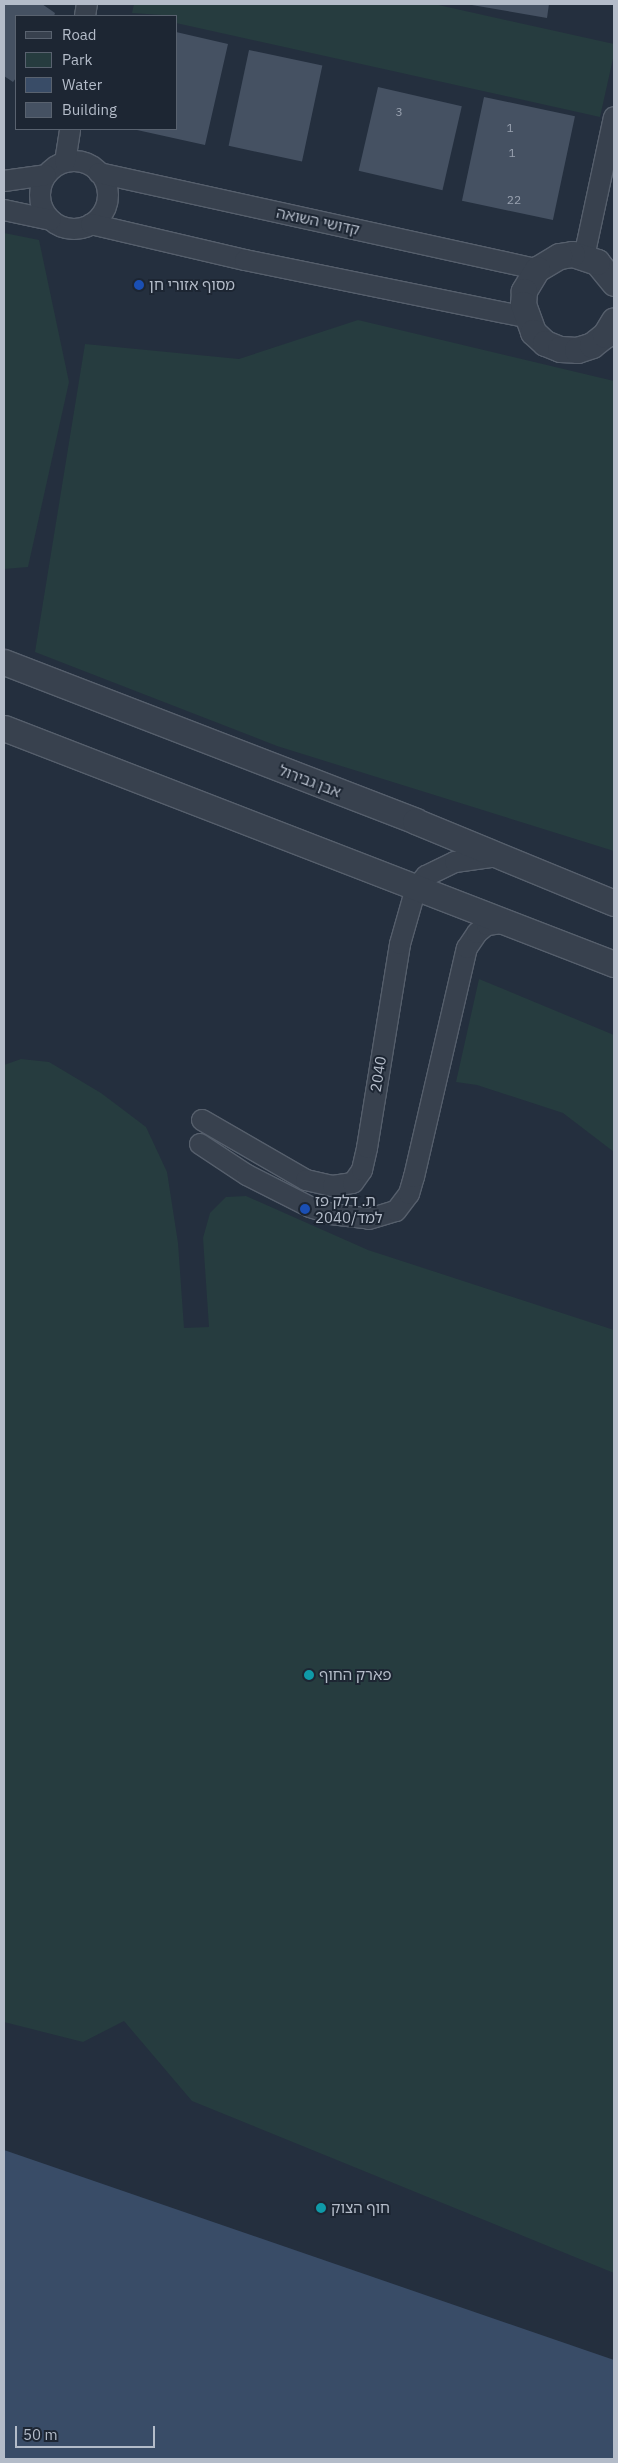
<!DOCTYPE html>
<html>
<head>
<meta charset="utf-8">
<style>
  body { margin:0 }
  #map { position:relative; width:618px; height:2463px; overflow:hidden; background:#242f3e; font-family:"IBM Plex Sans","Noto Sans Hebrew",sans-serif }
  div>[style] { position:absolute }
  .green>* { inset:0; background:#263c3f }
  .water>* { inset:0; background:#394c67 }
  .building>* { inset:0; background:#455162; transform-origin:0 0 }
  .roads { filter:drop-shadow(1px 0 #565f6c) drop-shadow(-1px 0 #565f6c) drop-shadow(0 1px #565f6c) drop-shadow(0 -1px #565f6c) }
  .minor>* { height:20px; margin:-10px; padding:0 10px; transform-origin:10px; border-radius:10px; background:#38414e }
  .minor>.ring { margin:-10px; padding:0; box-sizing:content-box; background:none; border:20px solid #38414e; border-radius:50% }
  .tertiary>* { height:25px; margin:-12.5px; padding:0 12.5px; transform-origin:12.5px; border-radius:12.5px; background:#38414e }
  .dots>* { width:14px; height:14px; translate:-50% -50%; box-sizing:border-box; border:2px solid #1d2633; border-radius:50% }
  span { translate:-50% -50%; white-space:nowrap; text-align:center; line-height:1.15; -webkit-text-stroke:4px #1d2633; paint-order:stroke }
  .number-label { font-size:12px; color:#98a1af }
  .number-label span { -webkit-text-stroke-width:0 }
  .street-label { font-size:15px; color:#b4bcc9 }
  .poi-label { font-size:15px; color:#b4bcc9 }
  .left { translate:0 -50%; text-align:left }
  .frame { position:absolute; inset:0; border:5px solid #b4bcc9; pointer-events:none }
  .legend { position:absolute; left:15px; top:15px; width:162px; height:115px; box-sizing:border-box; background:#1d2633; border:1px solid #59626f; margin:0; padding:6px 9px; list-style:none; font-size:15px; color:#b4bcc9 }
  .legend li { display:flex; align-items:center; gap:10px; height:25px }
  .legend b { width:25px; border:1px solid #59626f }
  .scale { position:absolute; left:15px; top:2426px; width:140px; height:22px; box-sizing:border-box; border:2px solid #b4bcc9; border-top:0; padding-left:6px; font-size:15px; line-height:18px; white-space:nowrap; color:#b4bcc9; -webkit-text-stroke:4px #1d2633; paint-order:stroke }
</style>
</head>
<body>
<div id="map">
  <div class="green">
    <i style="clip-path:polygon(134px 4px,434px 4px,614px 44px,614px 54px,600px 117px,176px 23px,176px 16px,132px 13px)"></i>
    <i style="clip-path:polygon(4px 233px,39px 240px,69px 382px,28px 567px,4px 569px)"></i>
    <i style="clip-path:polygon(358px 320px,614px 381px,614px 851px,277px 746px,35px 652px,85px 344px,239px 359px)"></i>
    <i style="clip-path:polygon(479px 979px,614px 1035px,614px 1152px,563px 1113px,477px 1085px,456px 1082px)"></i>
    <i style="clip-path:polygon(21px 1059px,49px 1062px,101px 1093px,146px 1127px,167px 1172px,178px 1243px,184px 1328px,209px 1327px,203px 1238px,210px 1213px,226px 1197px,246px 1196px,368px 1250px,614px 1330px,614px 2273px,192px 2101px,124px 2021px,83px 2042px,4px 2022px,4px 1065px)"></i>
  </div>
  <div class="water">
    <i style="clip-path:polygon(4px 2150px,614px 2360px,614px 2459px,4px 2459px)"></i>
  </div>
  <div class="building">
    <i style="clip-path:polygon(4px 4px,42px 4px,55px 13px,54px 16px,16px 16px,16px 78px,13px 82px,4px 76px)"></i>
    <i style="clip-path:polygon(466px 4px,549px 4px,547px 18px)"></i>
    <i style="clip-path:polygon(176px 32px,228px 44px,205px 145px,137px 130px,176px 129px)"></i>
    <i style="left:249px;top:50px;width:75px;height:98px;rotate:12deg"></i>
    <i style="left:378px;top:87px;width:86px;height:86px;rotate:13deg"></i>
    <i style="left:484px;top:97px;width:93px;height:106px;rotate:12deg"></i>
  </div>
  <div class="roads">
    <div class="minor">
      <i style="left:85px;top:16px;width:12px;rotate:-81deg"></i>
      <i class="ring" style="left:40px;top:161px;width:48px;height:48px"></i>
      <i style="left:65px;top:162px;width:33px;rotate:-81deg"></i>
      <i style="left:99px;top:173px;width:448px;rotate:12.4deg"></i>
      <i style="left:4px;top:181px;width:42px;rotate:-8.1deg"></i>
      <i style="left:4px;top:210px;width:48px;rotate:12deg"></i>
      <i style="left:91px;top:224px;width:158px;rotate:13.2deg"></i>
      <i style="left:245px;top:260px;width:287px;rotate:11.5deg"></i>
      <i style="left:584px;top:257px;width:143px;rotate:-77.9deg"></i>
      <i style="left:202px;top:1120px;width:120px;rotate:30deg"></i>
      <i style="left:306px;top:1180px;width:28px;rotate:13deg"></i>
      <i style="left:333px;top:1186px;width:20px;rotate:-9deg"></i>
      <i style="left:353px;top:1183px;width:16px;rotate:-55deg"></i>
      <i style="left:362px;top:1170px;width:23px;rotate:-77deg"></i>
      <i style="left:367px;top:1148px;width:207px;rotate:-80.8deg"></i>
      <i style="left:400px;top:944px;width:58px;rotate:-74.1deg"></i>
      <i style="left:416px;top:888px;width:16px;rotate:-50deg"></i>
      <i style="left:426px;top:876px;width:32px;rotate:-26deg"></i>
      <i style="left:455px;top:862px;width:43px;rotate:-7.9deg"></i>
      <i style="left:200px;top:1144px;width:56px;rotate:33.4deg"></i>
      <i style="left:247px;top:1175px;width:71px;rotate:26.9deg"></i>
      <i style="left:310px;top:1207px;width:22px;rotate:18deg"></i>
      <i style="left:331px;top:1214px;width:38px;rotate:7deg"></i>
      <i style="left:369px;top:1219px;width:28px;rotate:-17deg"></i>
      <i style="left:396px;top:1211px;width:21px;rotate:-53deg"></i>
      <i style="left:409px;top:1194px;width:18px;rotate:-74deg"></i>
      <i style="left:414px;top:1177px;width:235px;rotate:-77deg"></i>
      <i style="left:467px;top:948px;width:18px;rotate:-56deg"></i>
      <i style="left:477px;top:933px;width:13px;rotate:-39deg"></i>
      <i style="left:487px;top:925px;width:23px;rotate:-7deg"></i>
    </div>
    <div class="tertiary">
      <i style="left:614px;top:283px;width:27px;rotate:-129deg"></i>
      <i style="left:597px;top:262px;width:26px;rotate:-162deg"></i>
      <i style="left:572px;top:254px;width:13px;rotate:171deg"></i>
      <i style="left:559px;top:256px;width:26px;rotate:149deg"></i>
      <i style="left:537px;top:269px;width:26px;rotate:121deg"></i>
      <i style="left:524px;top:291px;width:13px;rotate:94deg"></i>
      <i style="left:523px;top:304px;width:30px;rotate:70deg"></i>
      <i style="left:533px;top:332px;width:16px;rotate:43deg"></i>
      <i style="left:545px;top:343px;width:16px;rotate:22deg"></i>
      <i style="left:560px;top:349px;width:17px;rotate:3deg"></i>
      <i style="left:577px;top:350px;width:16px;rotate:-18deg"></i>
      <i style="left:592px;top:345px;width:16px;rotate:-38deg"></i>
      <i style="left:605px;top:335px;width:17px;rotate:-59deg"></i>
      <i style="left:4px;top:662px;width:441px;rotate:21.1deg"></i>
      <i style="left:415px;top:821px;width:215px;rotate:22.4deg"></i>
      <i style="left:4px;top:728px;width:654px;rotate:21.15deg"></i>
    </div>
  </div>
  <div class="dots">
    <i style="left:139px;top:285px;background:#1a4fb4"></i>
    <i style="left:305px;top:1209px;background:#1a4fb4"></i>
    <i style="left:309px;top:1675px;background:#0f9aa8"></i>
    <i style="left:321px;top:2208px;background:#0f9aa8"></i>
  </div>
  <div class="number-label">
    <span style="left:399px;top:112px">3</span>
    <span style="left:510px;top:128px">1</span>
    <span style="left:512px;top:153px">1</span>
    <span style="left:514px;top:200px">22</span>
  </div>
  <div class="street-label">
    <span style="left:318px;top:221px;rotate:12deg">קדושי השואה</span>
    <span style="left:310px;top:781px;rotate:21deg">אבן גבירול</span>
    <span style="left:378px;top:1074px;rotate:-81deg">2040</span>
  </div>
  <div class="poi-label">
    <span class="left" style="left:149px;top:285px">מסוף אזורי חן</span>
    <span class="left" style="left:315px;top:1209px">ת. דלק פז<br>למד/2040</span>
    <span class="left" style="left:319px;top:1675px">פארק החוף</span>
    <span class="left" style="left:331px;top:2208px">חוף הצוק</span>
  </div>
  <div class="frame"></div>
  <ul class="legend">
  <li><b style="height:6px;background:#38414e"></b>Road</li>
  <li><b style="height:14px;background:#263c3f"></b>Park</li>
  <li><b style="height:14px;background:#394c67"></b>Water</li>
  <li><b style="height:14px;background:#455162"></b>Building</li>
  </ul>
  <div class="scale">50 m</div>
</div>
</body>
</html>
